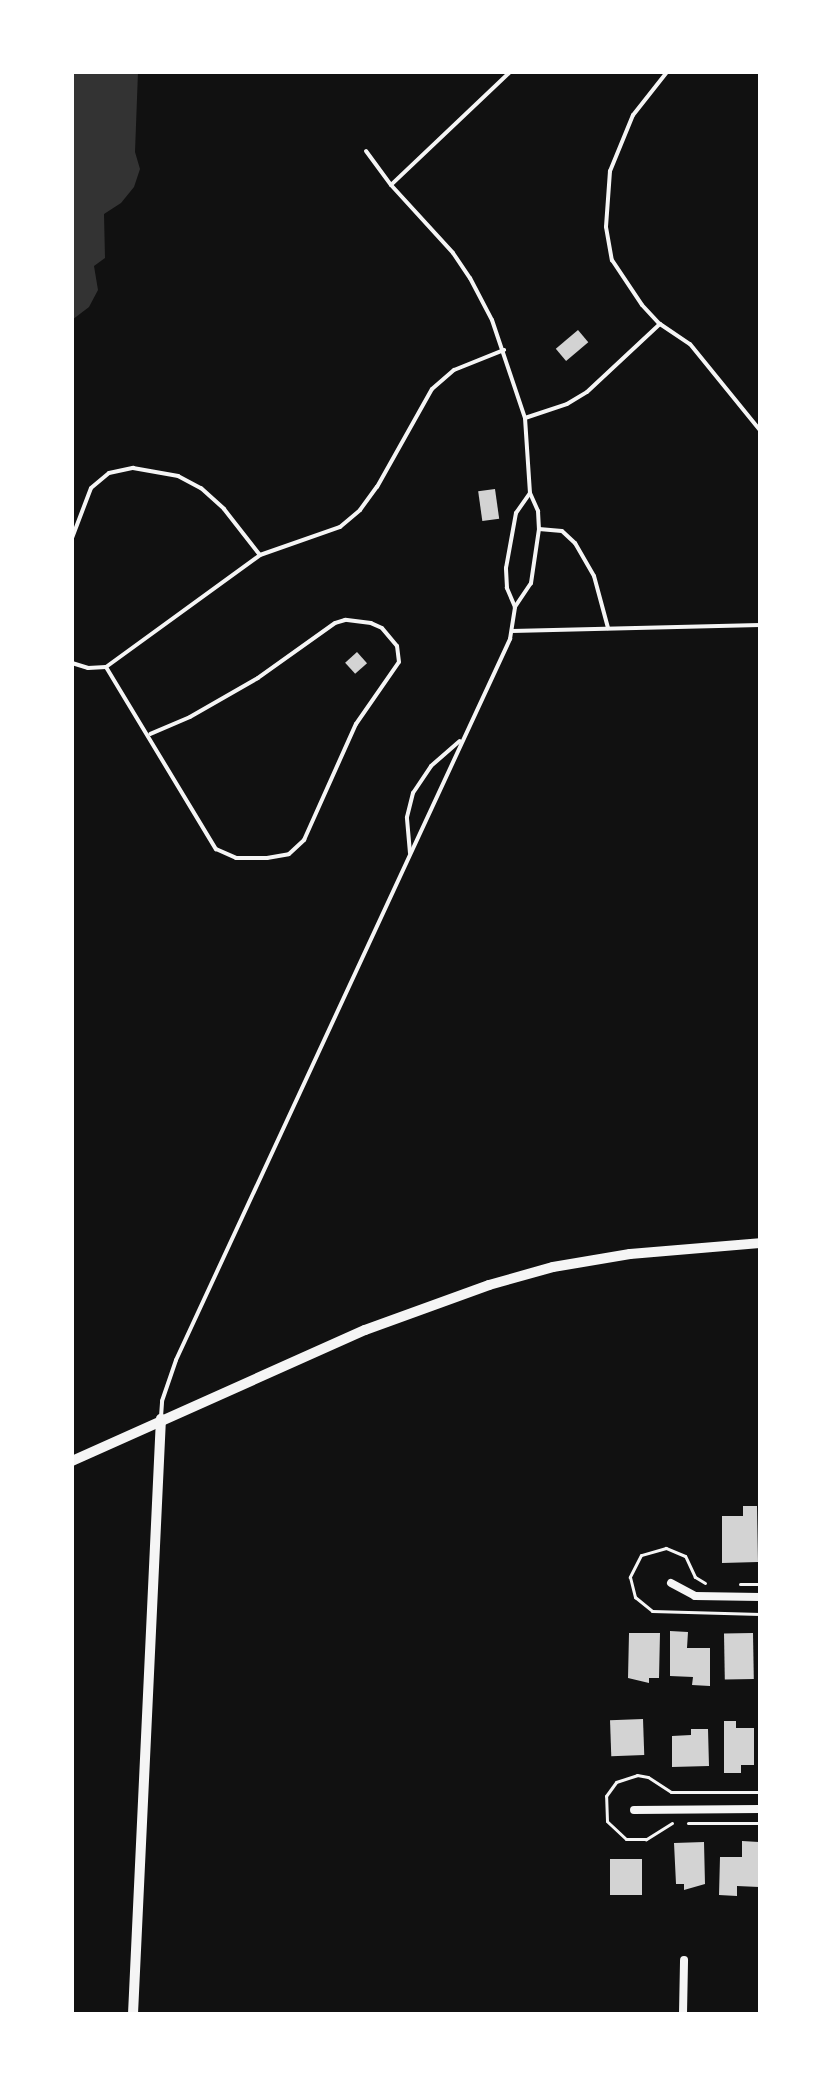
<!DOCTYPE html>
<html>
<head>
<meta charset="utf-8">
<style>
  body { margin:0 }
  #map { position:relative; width:832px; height:2086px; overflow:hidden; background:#111; font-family:Roboto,sans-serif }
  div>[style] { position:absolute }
  .water>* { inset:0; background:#333 }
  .building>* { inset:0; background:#d3d3d3; transform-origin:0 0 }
  .path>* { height:3px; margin:-1.5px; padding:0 1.5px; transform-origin:1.5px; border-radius:1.5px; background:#f5f5f5 }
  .service>* { height:4px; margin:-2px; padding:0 2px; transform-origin:2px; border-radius:2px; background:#f5f5f5 }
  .minor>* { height:8px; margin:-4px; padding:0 4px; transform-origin:4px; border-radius:4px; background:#f5f5f5 }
  .tertiary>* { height:10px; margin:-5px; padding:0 5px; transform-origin:5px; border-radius:5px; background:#f5f5f5 }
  span { translate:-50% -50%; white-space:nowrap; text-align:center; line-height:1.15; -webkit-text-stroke:6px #fff; paint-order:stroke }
  .frame { position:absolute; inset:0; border:74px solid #fff; pointer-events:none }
</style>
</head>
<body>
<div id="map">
  <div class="water">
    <i style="clip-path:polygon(72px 72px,138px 72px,135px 152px,140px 169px,134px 187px,121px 203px,104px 214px,105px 258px,94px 266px,98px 290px,89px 307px,72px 320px)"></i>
  </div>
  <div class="building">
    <i style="left:578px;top:330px;width:16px;height:29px;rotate:50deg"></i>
    <i style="left:495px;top:489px;width:30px;height:17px;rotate:82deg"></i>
    <i style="left:357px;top:652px;width:15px;height:16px;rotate:48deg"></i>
    <i style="clip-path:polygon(743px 1506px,757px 1506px,758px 1562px,722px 1563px,722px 1516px,743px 1516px)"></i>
    <i style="clip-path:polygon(670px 1631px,688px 1632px,687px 1648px,710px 1648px,710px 1686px,692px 1685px,693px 1677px,670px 1676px)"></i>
    <i style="clip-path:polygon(629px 1633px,660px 1633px,659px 1678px,649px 1678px,649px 1683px,628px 1678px)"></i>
    <i style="left:753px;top:1633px;width:46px;height:29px;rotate:89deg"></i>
    <i style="left:643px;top:1719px;width:36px;height:33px;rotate:88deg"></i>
    <i style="clip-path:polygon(724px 1721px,736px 1721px,736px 1728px,754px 1728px,754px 1765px,741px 1765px,741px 1773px,724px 1773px)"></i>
    <i style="clip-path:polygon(691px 1729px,708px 1729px,709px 1766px,672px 1767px,672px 1736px,691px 1735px)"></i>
    <i style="clip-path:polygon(742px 1841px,759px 1842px,759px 1887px,737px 1886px,737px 1896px,719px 1895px,720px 1857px,742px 1857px)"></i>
    <i style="clip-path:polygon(704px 1842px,705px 1884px,684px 1890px,684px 1884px,676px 1884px,674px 1843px)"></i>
    <i style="left:610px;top:1859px;width:32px;height:36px"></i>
  </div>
  <div class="path">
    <i style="left:705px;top:1583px;width:12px;rotate:-149deg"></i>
    <i style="left:695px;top:1577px;width:23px;rotate:-115deg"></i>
    <i style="left:685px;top:1556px;width:21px;rotate:-157deg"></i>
    <i style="left:666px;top:1548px;width:26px;rotate:164deg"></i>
    <i style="left:641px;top:1555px;width:25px;rotate:117deg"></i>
    <i style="left:630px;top:1577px;width:21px;rotate:76deg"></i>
    <i style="left:635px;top:1597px;width:22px;rotate:39deg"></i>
    <i style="left:652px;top:1611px;width:108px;rotate:1.6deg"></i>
    <i style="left:740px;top:1584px;width:20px"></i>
    <i style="left:672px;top:1823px;width:31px;rotate:148deg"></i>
    <i style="left:646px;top:1839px;width:20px;rotate:180deg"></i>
    <i style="left:626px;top:1839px;width:26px;rotate:-137deg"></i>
    <i style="left:607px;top:1821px;width:25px;rotate:-92deg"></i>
    <i style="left:606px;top:1796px;width:17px;rotate:-54deg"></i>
    <i style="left:616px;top:1782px;width:22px;rotate:-18deg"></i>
    <i style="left:637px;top:1775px;width:11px;rotate:10deg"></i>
    <i style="left:648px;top:1777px;width:27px;rotate:33deg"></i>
    <i style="left:671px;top:1792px;width:89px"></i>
    <i style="left:688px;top:1823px;width:72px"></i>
  </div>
  <div class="service">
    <i style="left:510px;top:72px;width:164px;rotate:136.5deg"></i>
    <i style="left:391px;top:185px;width:92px;rotate:47.6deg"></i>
    <i style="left:453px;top:253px;width:30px;rotate:56deg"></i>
    <i style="left:470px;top:278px;width:47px;rotate:62.4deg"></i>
    <i style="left:492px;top:320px;width:103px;rotate:71.4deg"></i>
    <i style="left:525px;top:418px;width:75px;rotate:86.2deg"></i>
    <i style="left:530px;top:493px;width:20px;rotate:66deg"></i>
    <i style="left:538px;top:511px;width:18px;rotate:87deg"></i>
    <i style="left:539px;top:529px;width:55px;rotate:98.4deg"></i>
    <i style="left:531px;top:583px;width:29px;rotate:124deg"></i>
    <i style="left:667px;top:72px;width:55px;rotate:128.3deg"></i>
    <i style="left:633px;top:115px;width:61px;rotate:112.3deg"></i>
    <i style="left:610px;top:171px;width:56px;rotate:94.1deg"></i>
    <i style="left:606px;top:227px;width:34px;rotate:80deg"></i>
    <i style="left:612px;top:260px;width:54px;rotate:56.3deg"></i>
    <i style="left:642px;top:305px;width:26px;rotate:47deg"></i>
    <i style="left:660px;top:324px;width:36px;rotate:34deg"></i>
    <i style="left:690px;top:344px;width:111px;rotate:50.9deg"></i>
    <i style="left:366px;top:151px;width:42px;rotate:53.7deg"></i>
    <i style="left:525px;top:418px;width:44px;rotate:-18.4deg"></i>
    <i style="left:567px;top:404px;width:23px;rotate:-31deg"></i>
    <i style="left:587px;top:392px;width:100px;rotate:-43deg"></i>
    <i style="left:539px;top:529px;width:23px;rotate:5deg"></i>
    <i style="left:562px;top:531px;width:18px;rotate:43deg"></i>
    <i style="left:575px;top:543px;width:38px;rotate:60deg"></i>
    <i style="left:594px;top:576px;width:54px;rotate:74.9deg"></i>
    <i style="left:72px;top:538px;width:53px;rotate:-69.2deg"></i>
    <i style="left:91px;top:488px;width:23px;rotate:-40deg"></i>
    <i style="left:109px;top:473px;width:25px;rotate:-12deg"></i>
    <i style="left:133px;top:468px;width:46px;rotate:10.1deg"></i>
    <i style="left:178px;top:476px;width:26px;rotate:28deg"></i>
    <i style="left:201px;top:488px;width:31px;rotate:42deg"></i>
    <i style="left:224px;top:509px;width:58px;rotate:52deg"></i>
    <i style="left:512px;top:631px;width:248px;rotate:-1.4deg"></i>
    <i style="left:72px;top:663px;width:17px;rotate:17deg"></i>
    <i style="left:88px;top:668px;width:18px;rotate:-3deg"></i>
    <i style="left:106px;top:667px;width:190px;rotate:-36deg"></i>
    <i style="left:260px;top:555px;width:85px;rotate:-19.3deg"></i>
    <i style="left:340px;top:527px;width:26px;rotate:-40deg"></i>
    <i style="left:360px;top:510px;width:29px;rotate:-54deg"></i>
    <i style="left:377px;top:487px;width:112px;rotate:-60.7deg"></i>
    <i style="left:432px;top:389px;width:29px;rotate:-41deg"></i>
    <i style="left:454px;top:370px;width:54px;rotate:-21.8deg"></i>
    <i style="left:106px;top:667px;width:213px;rotate:58.9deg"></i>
    <i style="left:216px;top:849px;width:22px;rotate:24deg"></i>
    <i style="left:236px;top:858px;width:31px"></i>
    <i style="left:267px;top:858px;width:22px;rotate:-10deg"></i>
    <i style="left:289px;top:854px;width:21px;rotate:-43deg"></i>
    <i style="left:304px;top:840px;width:127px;rotate:-65.9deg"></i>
    <i style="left:356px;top:724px;width:75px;rotate:-55.3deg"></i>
    <i style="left:399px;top:662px;width:16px;rotate:-97deg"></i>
    <i style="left:397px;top:646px;width:23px;rotate:-130deg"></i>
    <i style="left:382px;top:628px;width:12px;rotate:-156deg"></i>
    <i style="left:371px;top:623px;width:26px;rotate:-173deg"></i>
    <i style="left:345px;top:620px;width:10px;rotate:163deg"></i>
    <i style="left:335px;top:623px;width:95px;rotate:144.5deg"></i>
    <i style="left:258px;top:678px;width:78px;rotate:150.2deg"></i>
    <i style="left:190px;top:717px;width:43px;rotate:157deg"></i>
    <i style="left:410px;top:853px;width:36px;rotate:-95deg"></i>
    <i style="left:407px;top:817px;width:25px;rotate:-76deg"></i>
    <i style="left:413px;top:793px;width:32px;rotate:-56deg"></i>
    <i style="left:431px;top:766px;width:38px;rotate:-41deg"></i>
    <i style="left:161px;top:1417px;width:16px;rotate:-86deg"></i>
    <i style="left:162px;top:1401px;width:43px;rotate:-71.1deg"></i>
    <i style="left:176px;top:1360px;width:795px;rotate:-65.14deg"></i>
    <i style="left:510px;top:639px;width:32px;rotate:-81deg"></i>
    <i style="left:515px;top:607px;width:21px;rotate:-113deg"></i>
    <i style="left:507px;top:588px;width:20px;rotate:-93deg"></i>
    <i style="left:506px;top:568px;width:56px;rotate:-79.7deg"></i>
    <i style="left:516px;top:513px;width:24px;rotate:-55deg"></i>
  </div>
  <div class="minor">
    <i style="left:671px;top:1583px;width:27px;rotate:28deg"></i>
    <i style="left:695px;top:1596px;width:65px;rotate:0.9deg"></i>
    <i style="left:634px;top:1810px;width:126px;rotate:-0.5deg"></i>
    <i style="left:683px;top:2014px;width:54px;rotate:-88.9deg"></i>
  </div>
  <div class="tertiary">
    <i style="left:72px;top:1461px;width:321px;rotate:-24.1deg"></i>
    <i style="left:365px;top:1330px;width:132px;rotate:-19.9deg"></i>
    <i style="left:489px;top:1285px;width:66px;rotate:-15.7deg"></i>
    <i style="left:553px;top:1267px;width:78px;rotate:-9.6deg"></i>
    <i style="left:630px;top:1254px;width:130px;rotate:-4.8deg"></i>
    <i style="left:133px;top:2014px;width:596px;rotate:-87.31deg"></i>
  </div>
  <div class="frame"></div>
</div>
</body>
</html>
